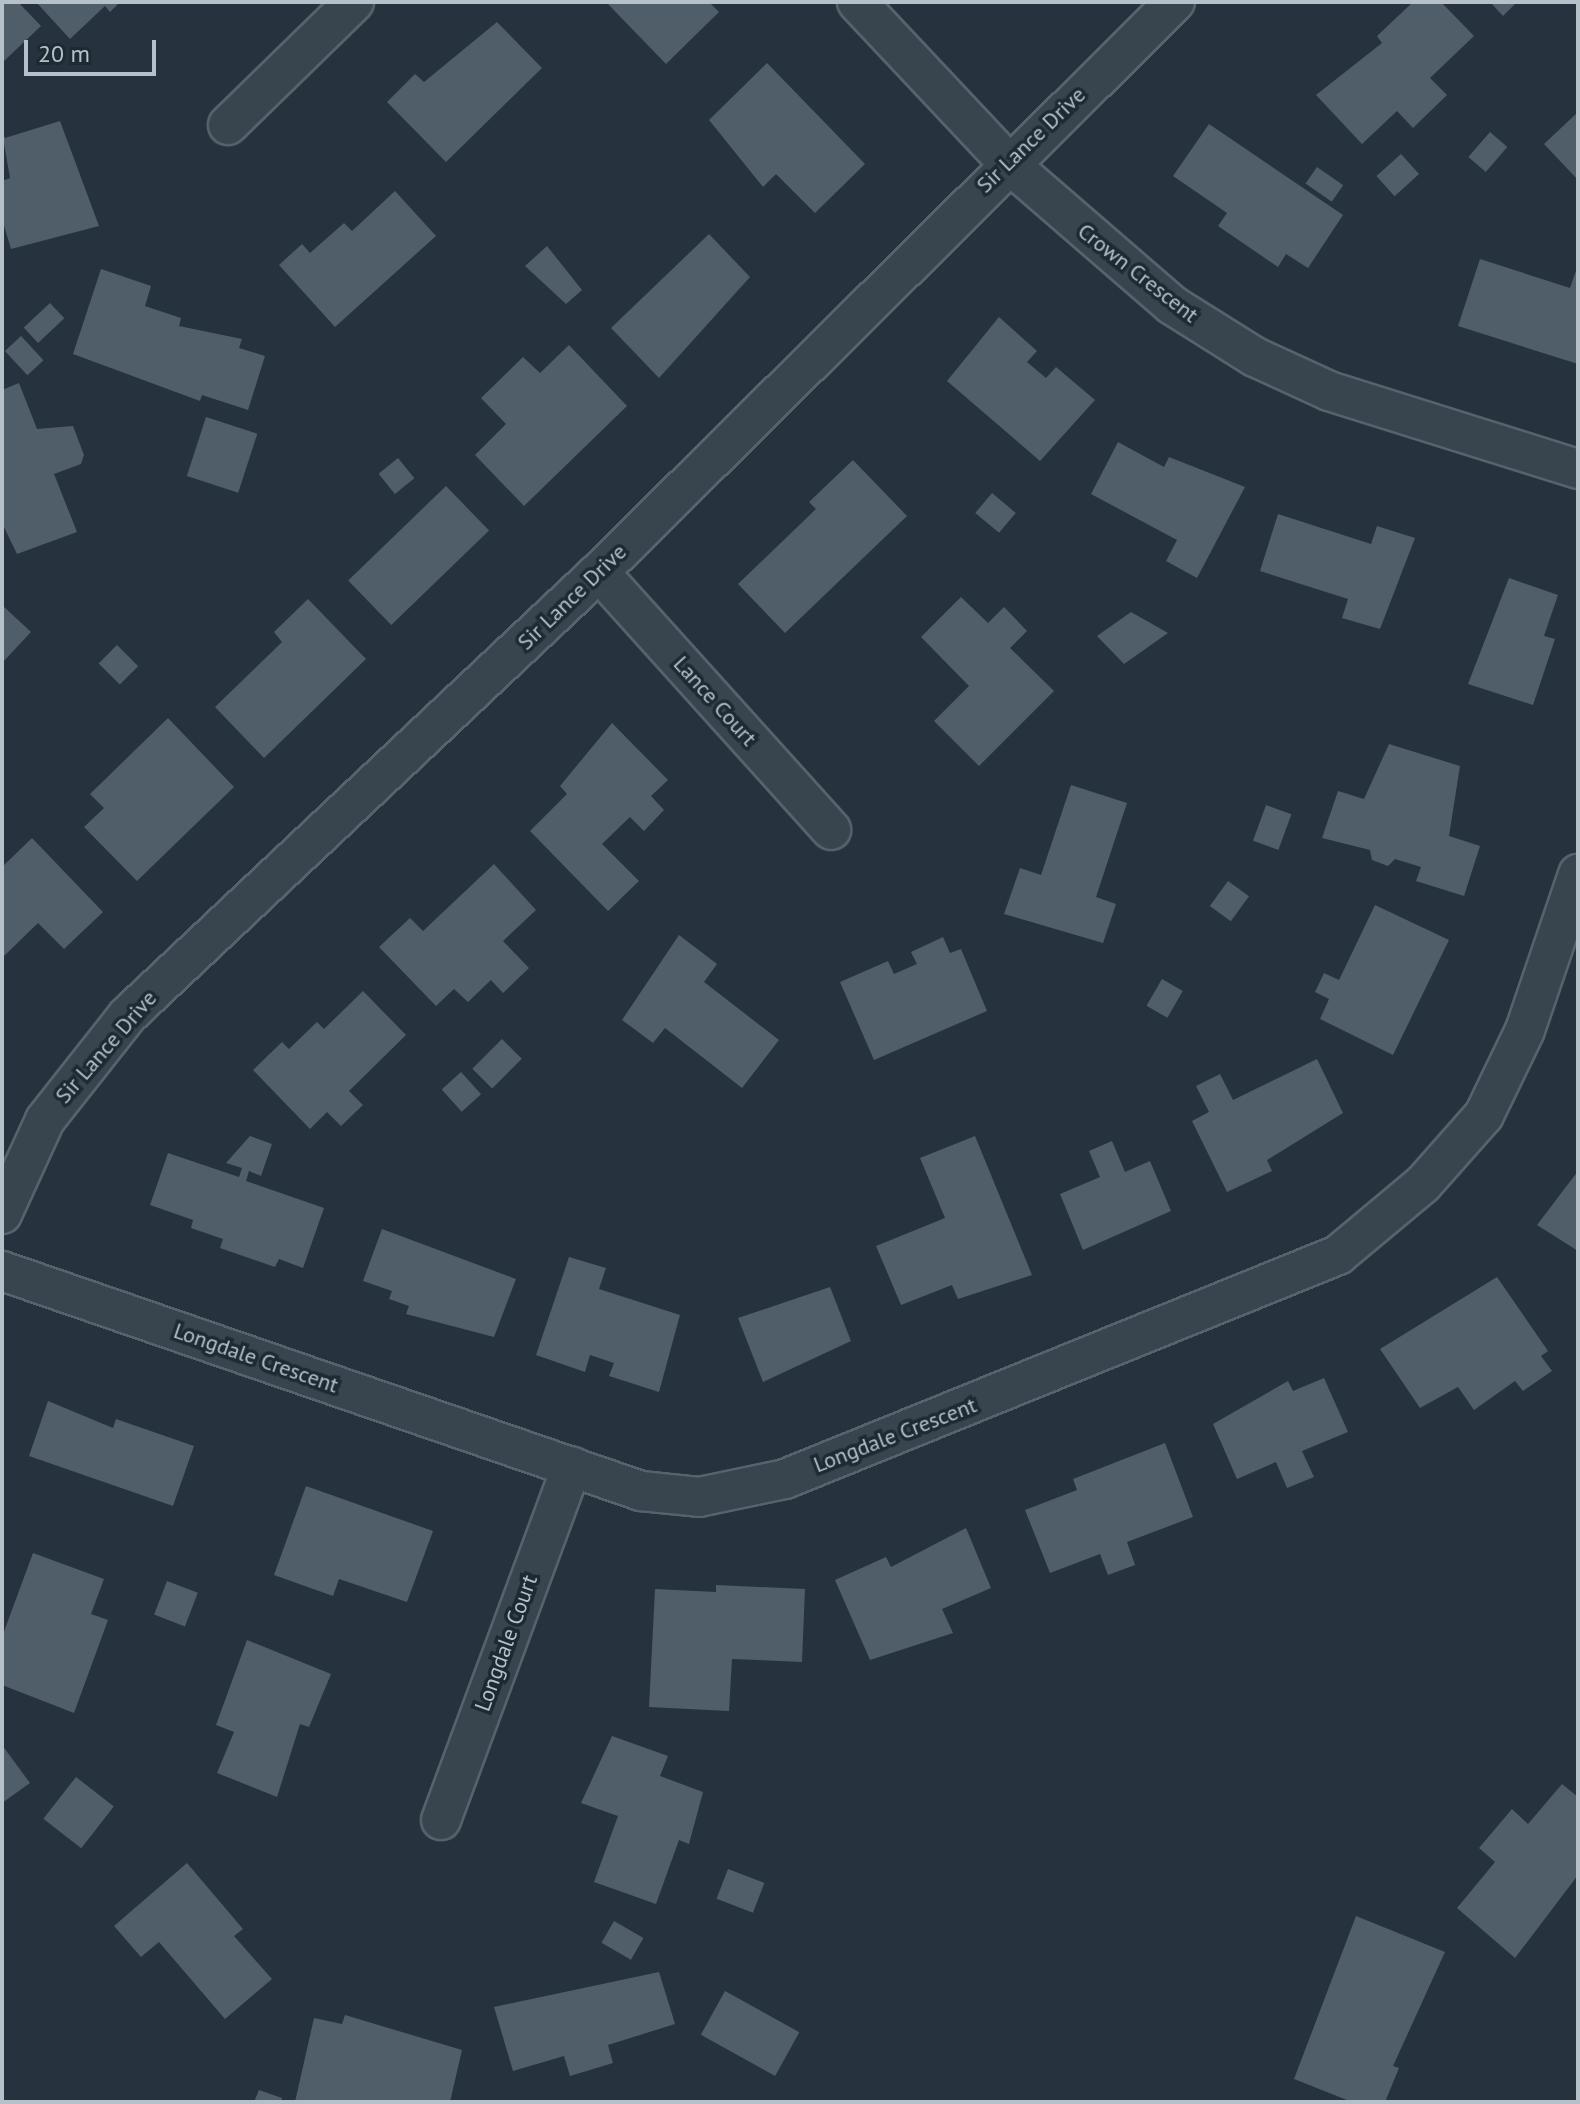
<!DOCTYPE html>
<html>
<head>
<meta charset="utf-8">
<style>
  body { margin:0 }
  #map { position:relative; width:1580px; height:2104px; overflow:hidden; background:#26333e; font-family:"PT Sans",sans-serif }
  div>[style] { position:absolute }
  .building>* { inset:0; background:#4f5e69; transform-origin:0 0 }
  .roads { filter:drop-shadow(2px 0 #57636c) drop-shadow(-2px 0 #57636c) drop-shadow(0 2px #57636c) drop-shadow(0 -2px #57636c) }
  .street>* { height:38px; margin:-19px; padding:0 19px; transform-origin:19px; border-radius:19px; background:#39454e }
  span { translate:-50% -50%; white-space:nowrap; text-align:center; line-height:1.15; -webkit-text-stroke:7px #1e2a33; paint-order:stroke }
  .street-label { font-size:22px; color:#b6c0c9 }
  .frame { position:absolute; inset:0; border:4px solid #b6c0c9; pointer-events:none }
  .scale { position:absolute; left:24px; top:40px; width:132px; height:36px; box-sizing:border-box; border:4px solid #b6c0c9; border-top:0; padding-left:10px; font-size:24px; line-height:28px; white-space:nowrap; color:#b6c0c9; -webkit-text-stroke:6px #1e2a33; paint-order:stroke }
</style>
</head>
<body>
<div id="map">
  <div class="building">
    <i style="clip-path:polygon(2px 2px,18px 2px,41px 26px,4px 61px)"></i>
    <i style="clip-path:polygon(36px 2px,120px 2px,110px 12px,105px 6px,70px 39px)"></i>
    <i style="clip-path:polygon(606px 2px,709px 2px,719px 12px,666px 64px)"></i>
    <i style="clip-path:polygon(1413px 2px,1441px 2px,1474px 36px,1430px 78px,1447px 95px,1413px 128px,1397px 111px,1362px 144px,1316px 95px,1382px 43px,1377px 36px)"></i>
    <i style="clip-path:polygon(1490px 2px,1517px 2px,1503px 16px)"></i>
    <i style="clip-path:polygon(497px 22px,542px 68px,446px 162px,387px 102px,415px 74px,424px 82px)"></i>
    <i style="clip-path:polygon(767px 63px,865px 164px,815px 213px,776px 174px,763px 187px,709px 120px)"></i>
    <i style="clip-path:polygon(1578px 112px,1578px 180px,1544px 144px)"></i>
    <i style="clip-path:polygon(60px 121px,99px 226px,11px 249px,2px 219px,2px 181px,10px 178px,2px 132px,5px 138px)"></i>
    <i style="clip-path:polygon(1209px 124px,1343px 215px,1308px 268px,1286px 254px,1278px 267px,1218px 226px,1227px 213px,1173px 176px)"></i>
    <i style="left:1490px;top:132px;width:23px;height:33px;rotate:41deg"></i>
    <i style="left:1401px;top:154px;width:27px;height:33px;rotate:48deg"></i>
    <i style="left:1317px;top:167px;width:32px;height:20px;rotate:35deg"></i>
    <i style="clip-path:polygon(395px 191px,436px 236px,335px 327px,279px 265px,302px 244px,310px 253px,344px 223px,352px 231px)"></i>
    <i style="clip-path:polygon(709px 234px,750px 277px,659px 378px,611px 328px)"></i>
    <i style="clip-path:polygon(547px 246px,582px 290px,566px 304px,525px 266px)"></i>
    <i style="clip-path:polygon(1480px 259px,1570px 288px,1578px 265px,1578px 364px,1458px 326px)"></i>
    <i style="clip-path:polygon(101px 269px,151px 286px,145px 306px,181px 318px,179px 326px,242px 339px,239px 348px,265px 356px,248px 410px,202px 395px,200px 401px,73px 354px)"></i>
    <i style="left:50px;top:303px;width:21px;height:36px;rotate:47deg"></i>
    <i style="clip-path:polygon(999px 317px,1037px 351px,1027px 362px,1046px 378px,1056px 367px,1095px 400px,1040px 461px,947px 381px)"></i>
    <i style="left:21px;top:336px;width:33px;height:22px;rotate:47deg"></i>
    <i style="clip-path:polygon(569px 345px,627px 406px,524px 506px,475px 455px,506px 424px,481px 398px,523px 357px,540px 373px)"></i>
    <i style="clip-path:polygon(19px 383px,37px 429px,73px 426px,84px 455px,81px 464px,54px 474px,77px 532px,17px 554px,2px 523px,2px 390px)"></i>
    <i style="left:206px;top:417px;width:54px;height:62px;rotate:18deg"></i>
    <i style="clip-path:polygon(1118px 442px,1164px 467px,1169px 457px,1245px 487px,1197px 578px,1166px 561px,1177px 540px,1091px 494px)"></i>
    <i style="left:398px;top:458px;width:26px;height:25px;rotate:51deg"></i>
    <i style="clip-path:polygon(853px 460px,907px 516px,785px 633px,738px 584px,816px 509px,809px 502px)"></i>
    <i style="left:446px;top:486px;width:62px;height:136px;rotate:46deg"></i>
    <i style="left:992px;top:493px;width:31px;height:26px;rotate:40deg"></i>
    <i style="clip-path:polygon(1278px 514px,1371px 544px,1377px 526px,1415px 538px,1380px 629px,1342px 618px,1348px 599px,1260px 571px)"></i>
    <i style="clip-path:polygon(1509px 578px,1558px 595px,1544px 636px,1555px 639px,1533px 705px,1468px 684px)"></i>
    <i style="clip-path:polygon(961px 597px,988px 623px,1004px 607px,1027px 631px,1010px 648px,1054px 691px,979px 766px,934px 721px,969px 686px,921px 637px)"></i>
    <i style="clip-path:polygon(308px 599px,366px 659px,264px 758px,215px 707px,282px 642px,274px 632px)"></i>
    <i style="clip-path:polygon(2px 605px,31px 632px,2px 663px)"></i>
    <i style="clip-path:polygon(1131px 612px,1168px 633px,1124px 664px,1097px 636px)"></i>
    <i style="left:117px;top:645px;width:30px;height:26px;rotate:45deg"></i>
    <i style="clip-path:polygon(168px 718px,234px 787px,137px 881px,84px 827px,104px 808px,90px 794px)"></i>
    <i style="clip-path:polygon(612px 723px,668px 780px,651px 796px,664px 810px,644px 831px,630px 817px,602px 844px,639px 881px,608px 911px,530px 831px,567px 794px,560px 786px)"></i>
    <i style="clip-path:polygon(1389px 744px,1460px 766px,1449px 836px,1480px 846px,1464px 896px,1416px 881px,1421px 867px,1395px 859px,1388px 866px,1372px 860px,1370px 850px,1322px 838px,1338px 791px,1364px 799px)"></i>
    <i style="clip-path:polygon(1071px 785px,1127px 803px,1096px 897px,1116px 904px,1103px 943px,1004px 914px,1020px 868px,1041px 875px)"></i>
    <i style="left:1266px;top:805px;width:27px;height:38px;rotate:20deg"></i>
    <i style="clip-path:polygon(32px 838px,103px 912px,64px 949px,38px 923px,2px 958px,2px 867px)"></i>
    <i style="clip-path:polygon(494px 864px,536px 910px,503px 941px,529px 968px,503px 993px,491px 980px,468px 1002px,454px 989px,436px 1006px,379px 947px,410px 918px,423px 931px)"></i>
    <i style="left:1228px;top:881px;width:26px;height:31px;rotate:36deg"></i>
    <i style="clip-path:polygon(1375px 905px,1449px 940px,1393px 1055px,1320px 1019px,1329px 999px,1315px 992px,1324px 973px,1339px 980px)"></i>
    <i style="clip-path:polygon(679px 935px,717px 964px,704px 982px,779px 1040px,742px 1088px,665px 1028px,653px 1043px,622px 1020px)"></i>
    <i style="clip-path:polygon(943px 937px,950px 953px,961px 949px,987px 1011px,874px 1060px,840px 982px,888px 961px,894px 974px,917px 964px,911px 952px)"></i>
    <i style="left:1162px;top:979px;width:24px;height:31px;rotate:30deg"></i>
    <i style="clip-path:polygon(363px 991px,406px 1035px,349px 1091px,363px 1105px,341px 1126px,327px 1112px,310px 1129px,253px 1070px,282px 1042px,289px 1049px,317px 1022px,324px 1029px)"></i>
    <i style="left:502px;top:1039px;width:28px;height:42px;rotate:45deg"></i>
    <i style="clip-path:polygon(1317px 1059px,1343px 1113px,1267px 1160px,1272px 1171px,1227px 1192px,1192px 1121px,1209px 1112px,1196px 1086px,1220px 1074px,1233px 1100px)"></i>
    <i style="left:461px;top:1072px;width:30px;height:26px;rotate:48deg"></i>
    <i style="clip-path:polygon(250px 1136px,272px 1144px,261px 1176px,249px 1171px,246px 1181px,324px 1208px,303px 1268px,279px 1259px,275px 1267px,220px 1248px,223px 1239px,191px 1228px,193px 1220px,150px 1205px,168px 1153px,239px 1177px,242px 1168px,226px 1163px)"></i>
    <i style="clip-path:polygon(975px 1136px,1032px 1275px,958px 1299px,952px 1285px,901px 1305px,876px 1246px,945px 1218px,920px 1158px)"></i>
    <i style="clip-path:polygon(1112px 1141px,1125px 1172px,1150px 1161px,1171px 1211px,1083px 1250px,1060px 1194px,1100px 1177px,1089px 1151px)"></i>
    <i style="clip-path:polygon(1578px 1171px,1578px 1251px,1537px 1225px)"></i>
    <i style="clip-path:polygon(382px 1229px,516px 1279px,494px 1337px,406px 1314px,409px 1306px,389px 1299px,392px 1291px,363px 1281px)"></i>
    <i style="clip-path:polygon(569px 1257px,606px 1268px,599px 1289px,680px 1315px,659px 1392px,609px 1376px,614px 1363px,590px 1355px,585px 1372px,536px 1355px)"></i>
    <i style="clip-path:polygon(1497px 1277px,1548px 1351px,1541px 1356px,1552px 1371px,1523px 1391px,1515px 1381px,1474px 1410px,1458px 1387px,1420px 1408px,1380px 1349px)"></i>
    <i style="clip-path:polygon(830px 1287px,851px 1341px,763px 1382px,738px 1318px)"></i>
    <i style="clip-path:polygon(1324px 1378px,1348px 1432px,1302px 1451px,1314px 1477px,1287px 1488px,1276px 1462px,1237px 1479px,1213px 1424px,1288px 1381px,1293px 1391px)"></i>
    <i style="clip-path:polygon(48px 1401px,113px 1428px,116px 1419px,194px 1446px,173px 1506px,29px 1456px)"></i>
    <i style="clip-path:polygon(1165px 1443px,1193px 1517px,1127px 1542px,1135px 1565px,1108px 1575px,1100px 1554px,1050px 1573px,1025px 1510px,1077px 1490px,1073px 1479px)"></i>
    <i style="clip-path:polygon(306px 1486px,433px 1531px,407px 1602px,339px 1579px,333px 1596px,274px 1575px)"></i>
    <i style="clip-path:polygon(966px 1528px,991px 1588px,942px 1609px,953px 1633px,870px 1660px,835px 1580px,886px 1557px,891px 1567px)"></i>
    <i style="clip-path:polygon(33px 1553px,104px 1579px,91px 1614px,108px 1620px,74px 1713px,2px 1685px,2px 1637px)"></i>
    <i style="left:167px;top:1581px;width:33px;height:36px;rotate:21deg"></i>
    <i style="clip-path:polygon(716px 1585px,805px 1589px,802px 1662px,732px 1659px,729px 1711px,649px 1707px,655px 1589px,716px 1592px)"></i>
    <i style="clip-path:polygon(247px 1640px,331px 1674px,309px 1727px,300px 1724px,277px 1797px,217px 1773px,234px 1732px,216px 1725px)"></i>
    <i style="clip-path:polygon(612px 1736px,668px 1756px,660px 1776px,703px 1792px,689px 1844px,679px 1840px,656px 1904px,594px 1882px,618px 1816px,581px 1803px)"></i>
    <i style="clip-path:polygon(2px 1745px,30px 1783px,2px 1803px)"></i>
    <i style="left:76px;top:1777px;width:48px;height:53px;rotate:38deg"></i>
    <i style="clip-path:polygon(1562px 1784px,1578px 1797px,1578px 1875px,1515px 1958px,1457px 1908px,1495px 1862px,1479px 1848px,1512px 1809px,1528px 1824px)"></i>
    <i style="clip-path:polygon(187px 1863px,243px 1929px,234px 1936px,272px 1979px,225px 2019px,159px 1942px,141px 1957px,114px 1926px)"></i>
    <i style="left:728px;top:1869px;width:39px;height:32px;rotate:21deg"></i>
    <i style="clip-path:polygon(1356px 1916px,1445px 1952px,1393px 2066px,1399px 2068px,1385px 2102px,1352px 2102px,1294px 2079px)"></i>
    <i style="left:614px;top:1921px;width:34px;height:25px;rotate:30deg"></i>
    <i style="clip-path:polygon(659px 1972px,675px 2024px,608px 2045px,613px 2063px,570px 2076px,564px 2056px,513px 2071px,494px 2007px)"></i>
    <i style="left:725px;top:1991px;width:85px;height:50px;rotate:29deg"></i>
    <i style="clip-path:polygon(345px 2015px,462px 2050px,450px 2102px,295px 2102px,314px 2018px,342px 2024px)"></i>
    <i style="clip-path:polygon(259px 2090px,282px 2098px,281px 2102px,254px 2102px)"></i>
  </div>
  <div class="roads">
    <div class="street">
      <i style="left:857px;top:2px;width:219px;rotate:46.8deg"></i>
      <i style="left:1007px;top:162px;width:218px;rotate:40.9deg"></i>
      <i style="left:1172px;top:305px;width:98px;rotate:32.1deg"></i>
      <i style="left:1255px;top:357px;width:81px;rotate:24.7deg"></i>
      <i style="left:1329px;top:391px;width:261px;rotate:17.4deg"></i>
      <i style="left:228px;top:125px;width:176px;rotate:-44.3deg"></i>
      <i style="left:599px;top:572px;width:347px;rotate:48deg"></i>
      <i style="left:2px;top:1214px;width:103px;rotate:-65.4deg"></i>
      <i style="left:45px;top:1120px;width:134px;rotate:-51.7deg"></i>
      <i style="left:128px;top:1015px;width:647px;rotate:-43.25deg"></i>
      <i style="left:599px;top:572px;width:810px;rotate:-44.7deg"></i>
      <i style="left:2px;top:1271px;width:676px;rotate:19deg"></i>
      <i style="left:641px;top:1491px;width:58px;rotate:5.9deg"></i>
      <i style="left:699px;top:1497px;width:88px;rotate:-11.8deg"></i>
      <i style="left:785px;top:1479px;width:597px;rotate:-22.05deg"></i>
      <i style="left:1338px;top:1255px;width:111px;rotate:-39.9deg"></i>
      <i style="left:1423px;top:1184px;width:92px;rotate:-48.5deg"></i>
      <i style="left:1484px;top:1115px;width:94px;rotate:-64.2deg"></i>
      <i style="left:1525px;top:1030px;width:165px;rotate:-71.2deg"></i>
      <i style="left:441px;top:1820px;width:377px;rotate:-69.7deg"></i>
    </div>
  </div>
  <div class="street-label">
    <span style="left:1031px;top:140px;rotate:-44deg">Sir Lance Drive</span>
    <span style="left:1138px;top:273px;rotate:38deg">Crown Crescent</span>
    <span style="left:572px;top:597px;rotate:-44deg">Sir Lance Drive</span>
    <span style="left:715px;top:701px;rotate:48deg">Lance Court</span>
    <span style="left:106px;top:1047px;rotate:-49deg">Sir Lance Drive</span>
    <span style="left:256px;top:1358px;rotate:19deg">Longdale Crescent</span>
    <span style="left:895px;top:1435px;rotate:-21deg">Longdale Crescent</span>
    <span style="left:506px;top:1643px;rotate:-70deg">Longdale Court</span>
  </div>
  <div class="frame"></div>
  <div class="scale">20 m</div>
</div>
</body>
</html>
